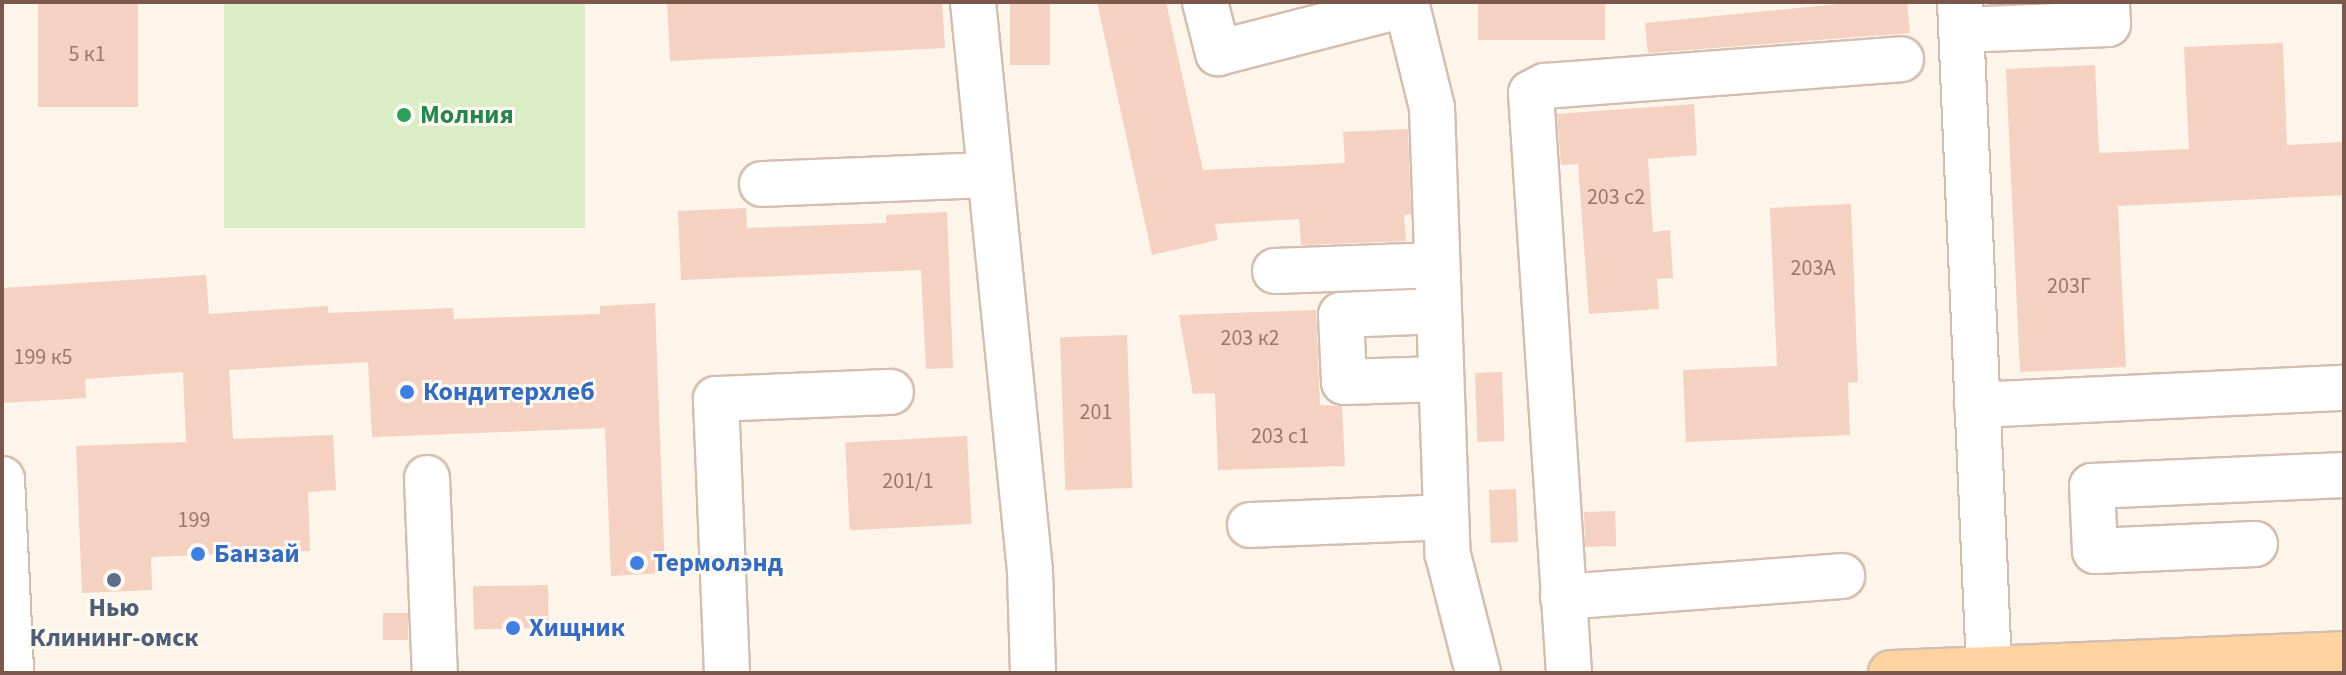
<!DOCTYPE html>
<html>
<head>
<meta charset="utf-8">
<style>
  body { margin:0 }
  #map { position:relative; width:2346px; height:675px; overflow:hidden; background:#fdf4ea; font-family:"Source Sans 3",sans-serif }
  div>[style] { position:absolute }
  .green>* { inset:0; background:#daedc7; transform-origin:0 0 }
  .building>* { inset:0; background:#f4d1c0; transform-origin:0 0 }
  .roads { filter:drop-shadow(2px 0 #d4bdb1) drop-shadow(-2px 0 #d4bdb1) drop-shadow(0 2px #d4bdb1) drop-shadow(0 -2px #d4bdb1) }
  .minor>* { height:44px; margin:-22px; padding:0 22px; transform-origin:22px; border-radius:22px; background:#fff }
  .major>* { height:44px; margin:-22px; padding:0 22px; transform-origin:22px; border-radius:22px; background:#fed3a1 }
  .dots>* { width:22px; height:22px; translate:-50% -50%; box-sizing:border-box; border:4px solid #fff9f2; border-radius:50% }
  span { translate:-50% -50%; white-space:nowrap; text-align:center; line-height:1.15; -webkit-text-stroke:6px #fff9f2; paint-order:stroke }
  .number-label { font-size:22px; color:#997668 }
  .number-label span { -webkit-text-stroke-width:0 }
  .leisure-label { font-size:26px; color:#27864d; font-weight:700 }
  .left { translate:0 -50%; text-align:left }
  .shop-label { font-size:26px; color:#366cbe; font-weight:700 }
  .service-label { font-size:26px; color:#4e5e75; font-weight:700 }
  .frame { position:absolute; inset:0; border:4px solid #7b584b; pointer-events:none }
</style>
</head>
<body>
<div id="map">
  <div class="green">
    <i style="left:224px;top:2px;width:361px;height:226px"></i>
  </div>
  <div class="building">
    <i style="left:38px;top:2px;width:100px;height:105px"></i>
    <i style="clip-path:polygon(667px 2px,942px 2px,945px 48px,670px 61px)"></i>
    <i style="left:1010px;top:2px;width:40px;height:63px"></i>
    <i style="clip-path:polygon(1097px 2px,1166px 2px,1203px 170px,1345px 163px,1343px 132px,1408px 129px,1411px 214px,1404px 215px,1406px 241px,1301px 245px,1299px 219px,1215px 224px,1218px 240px,1152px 255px)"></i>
    <i style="left:1478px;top:2px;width:127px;height:38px"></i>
    <i style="clip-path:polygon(1858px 2px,1907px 2px,1910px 33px,1648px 53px,1645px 23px)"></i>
    <i style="clip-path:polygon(2283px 43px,2287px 145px,2344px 142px,2344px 195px,2118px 206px,2126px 367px,2020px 372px,2006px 69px,2095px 65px,2099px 153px,2189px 149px,2184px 47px)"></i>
    <i style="clip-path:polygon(1694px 104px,1697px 155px,1648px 159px,1653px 232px,1670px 230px,1673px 278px,1657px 279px,1659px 309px,1589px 314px,1578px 164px,1561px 165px,1557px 114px)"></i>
    <i style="clip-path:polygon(1851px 204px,1858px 382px,1848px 383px,1850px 435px,1686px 442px,1683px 370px,1777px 366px,1770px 208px)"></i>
    <i style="clip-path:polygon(746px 208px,747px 228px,886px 223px,886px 215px,947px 212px,953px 368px,926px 369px,921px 270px,681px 280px,678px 211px)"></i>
    <i style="clip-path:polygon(206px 275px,209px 314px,328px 306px,328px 313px,453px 308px,454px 319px,600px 314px,600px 306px,655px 303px,665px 573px,611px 576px,605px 428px,372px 437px,368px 362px,229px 370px,233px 439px,333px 435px,336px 490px,308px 492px,310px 551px,151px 557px,152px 590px,82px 593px,76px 446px,186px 442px,183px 372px,85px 379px,86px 398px,2px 403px,2px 288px)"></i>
    <i style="clip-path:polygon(1316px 310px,1320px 405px,1342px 406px,1345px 466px,1218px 470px,1215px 393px,1193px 394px,1179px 315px)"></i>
    <i style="left:1127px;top:335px;width:153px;height:67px;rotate:88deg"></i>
    <i style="left:1502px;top:372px;width:69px;height:27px;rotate:88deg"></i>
    <i style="left:967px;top:436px;width:88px;height:122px;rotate:87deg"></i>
    <i style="left:1516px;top:489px;width:53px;height:27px;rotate:88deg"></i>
    <i style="left:1615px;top:511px;width:35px;height:31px;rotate:88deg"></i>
    <i style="left:548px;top:585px;width:43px;height:75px;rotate:89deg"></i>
    <i style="left:383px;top:613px;width:25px;height:27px"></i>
  </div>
  <div class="roads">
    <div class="minor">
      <i style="left:973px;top:2px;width:572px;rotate:84.28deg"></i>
      <i style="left:1030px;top:571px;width:102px;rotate:88.3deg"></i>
      <i style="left:1205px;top:2px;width:53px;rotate:75.7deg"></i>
      <i style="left:1218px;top:53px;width:195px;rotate:-14.5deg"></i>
      <i style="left:1406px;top:2px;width:109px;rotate:76.2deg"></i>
      <i style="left:1432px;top:108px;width:447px;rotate:88deg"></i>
      <i style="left:1448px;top:555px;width:122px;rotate:75.7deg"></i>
      <i style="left:1960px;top:2px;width:666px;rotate:87.5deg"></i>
      <i style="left:1961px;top:30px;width:147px;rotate:-2.3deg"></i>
      <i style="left:2108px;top:24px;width:22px;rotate:-93deg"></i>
      <i style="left:762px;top:184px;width:228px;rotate:-2.3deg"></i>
      <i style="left:1275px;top:271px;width:162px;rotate:-2.1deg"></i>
      <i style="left:1438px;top:311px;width:97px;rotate:177.6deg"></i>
      <i style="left:1341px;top:315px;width:67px;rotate:87.4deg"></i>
      <i style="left:1344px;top:382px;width:97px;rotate:-1.8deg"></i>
      <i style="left:1977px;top:405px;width:367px;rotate:-2.7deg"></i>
      <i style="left:427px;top:478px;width:195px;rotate:87.7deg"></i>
      <i style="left:2px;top:479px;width:194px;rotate:87.3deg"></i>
      <i style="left:1250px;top:525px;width:196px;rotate:-2.3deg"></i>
      <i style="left:2255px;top:544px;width:160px;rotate:177.5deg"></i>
      <i style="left:2095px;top:551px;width:65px;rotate:-92.6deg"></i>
      <i style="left:2092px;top:486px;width:252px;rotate:-2.5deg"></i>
      <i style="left:1563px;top:597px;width:280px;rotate:-4.3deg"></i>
      <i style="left:727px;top:673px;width:274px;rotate:-92.3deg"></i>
      <i style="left:716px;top:399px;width:175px;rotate:-2.3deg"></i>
      <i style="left:1569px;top:673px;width:581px;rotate:-93.75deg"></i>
      <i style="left:1531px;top:93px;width:16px;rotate:-27deg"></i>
      <i style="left:1545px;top:86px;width:357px;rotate:-4.3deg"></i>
    </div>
    <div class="major">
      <i style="left:1891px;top:673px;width:453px;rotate:-2.4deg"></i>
    </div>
  </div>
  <div class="dots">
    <i style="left:404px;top:115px;background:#2e9e5b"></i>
    <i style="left:407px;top:392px;background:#3f7fe0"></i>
    <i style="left:198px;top:554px;background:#3f7fe0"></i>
    <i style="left:637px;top:563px;background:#3f7fe0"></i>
    <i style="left:114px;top:580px;background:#5c6f8a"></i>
    <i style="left:513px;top:628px;background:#3f7fe0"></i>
  </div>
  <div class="number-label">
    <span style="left:87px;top:55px">5 к1</span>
    <span style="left:1616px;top:198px">203 с2</span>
    <span style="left:1813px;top:269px">203А</span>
    <span style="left:2069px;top:287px">203Г</span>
    <span style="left:1250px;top:339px">203 к2</span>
    <span style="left:43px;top:358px">199 к5</span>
    <span style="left:1096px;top:413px">201</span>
    <span style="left:1280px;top:437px">203 с1</span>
    <span style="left:908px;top:482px">201/1</span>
    <span style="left:194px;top:521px">199</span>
  </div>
  <div class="leisure-label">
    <span class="left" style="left:420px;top:115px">Молния</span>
  </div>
  <div class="shop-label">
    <span class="left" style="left:423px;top:392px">Кондитерхлеб</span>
    <span class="left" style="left:214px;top:554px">Банзай</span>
    <span class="left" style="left:653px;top:563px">Термолэнд</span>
    <span class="left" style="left:529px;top:628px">Хищник</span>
  </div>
  <div class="service-label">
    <span style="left:114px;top:623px">Нью<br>Клининг-омск</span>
  </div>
  <div class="frame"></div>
</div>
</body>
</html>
